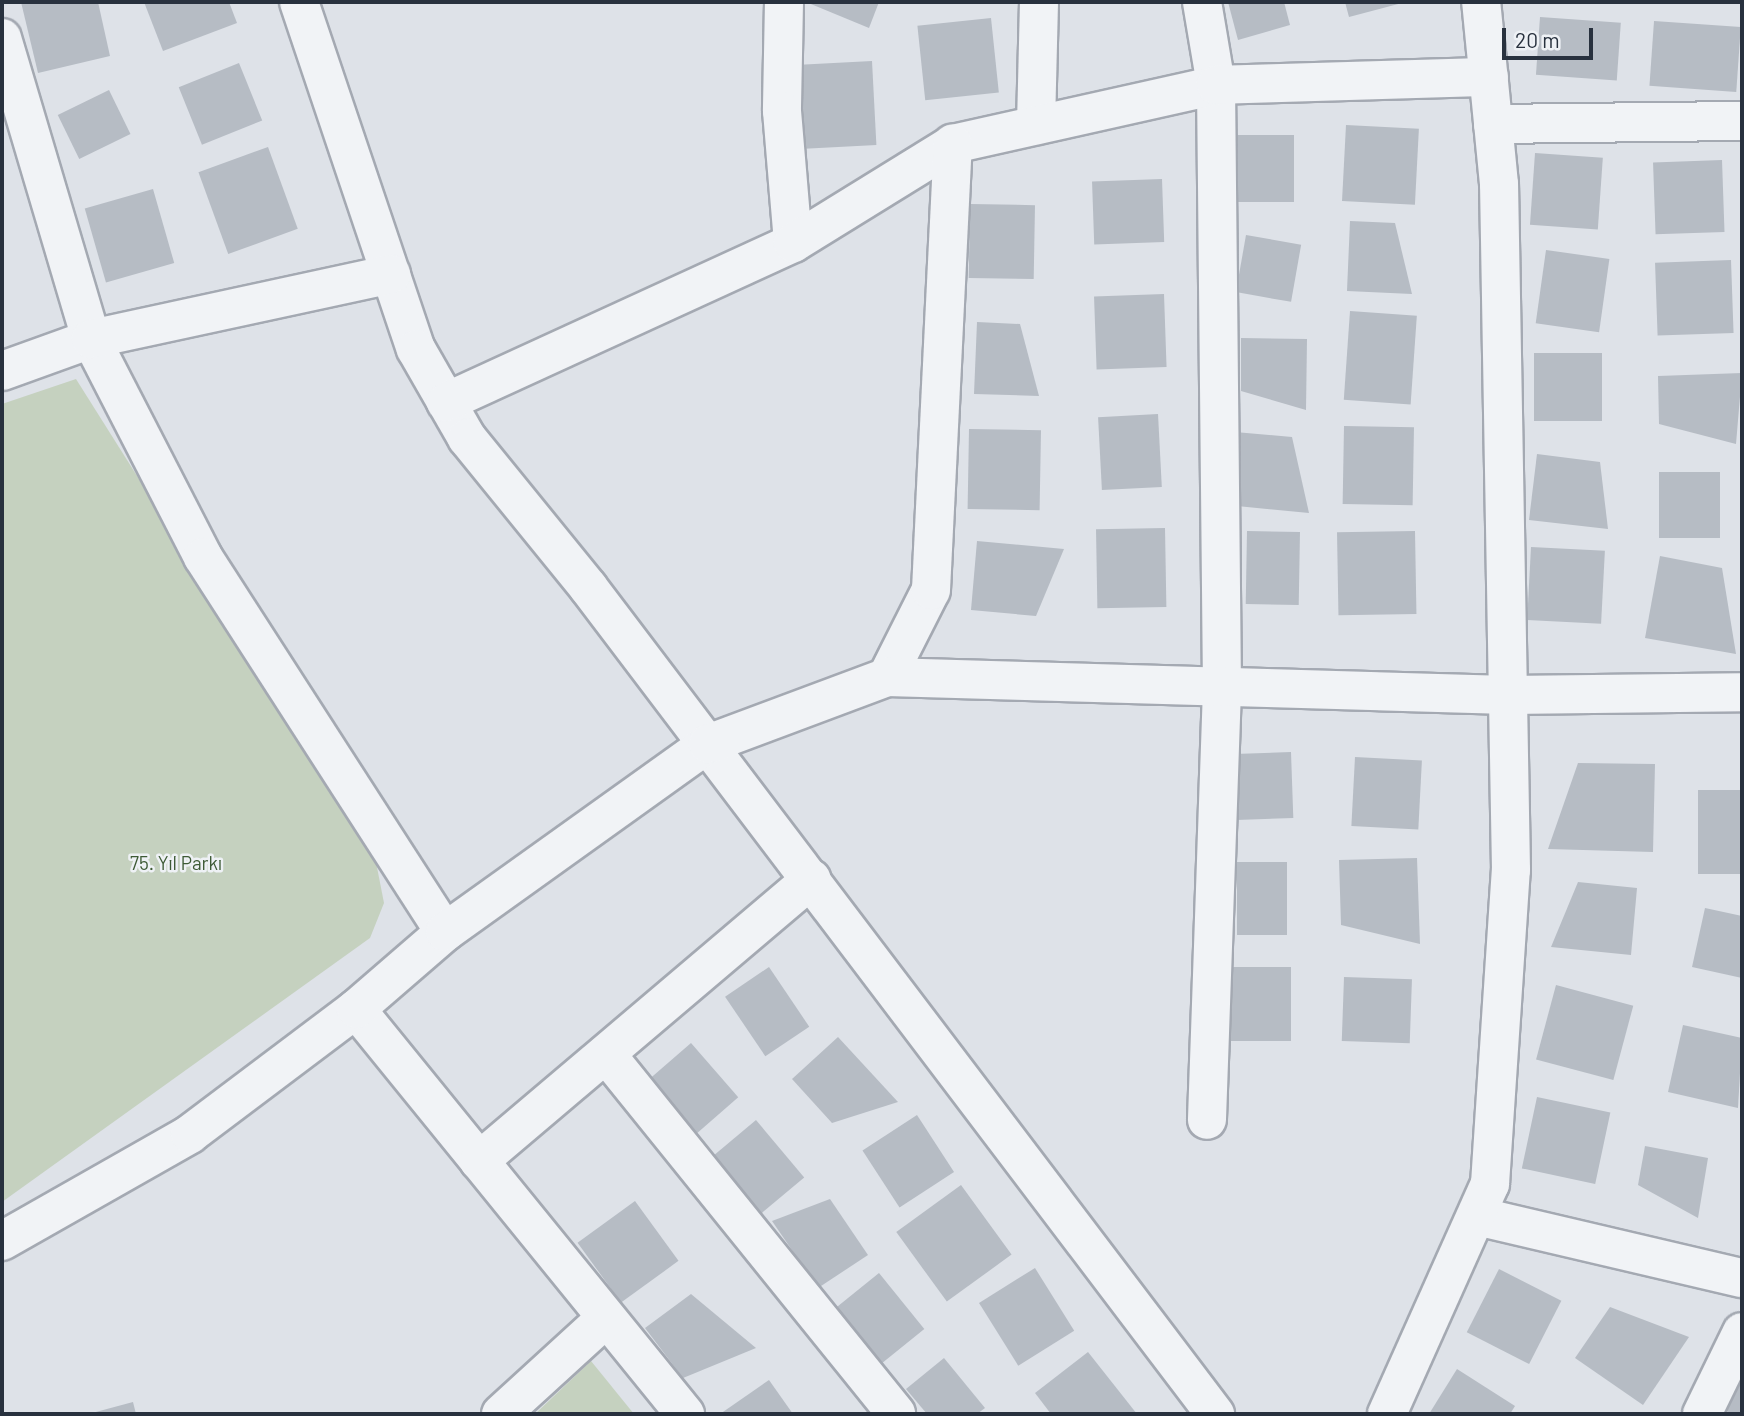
<!DOCTYPE html>
<html>
<head>
<meta charset="utf-8">
<style>
  body { margin:0 }
  #map { position:relative; width:1744px; height:1416px; overflow:hidden; background:#dee2e8; font-family:Barlow,sans-serif }
  div>[style] { position:absolute }
  .green>* { inset:0; background:#c5d1bf }
  .building>* { inset:0; background:#b6bcc4; transform-origin:0 0 }
  .roads { filter:drop-shadow(2px 0 #a4a9b2) drop-shadow(-2px 0 #a4a9b2) drop-shadow(0 2px #a4a9b2) drop-shadow(0 -2px #a4a9b2) }
  .minor>* { height:38px; margin:-19px; padding:0 19px; transform-origin:19px; border-radius:19px; background:#f1f3f6 }
  span { translate:-50% -50%; white-space:nowrap; text-align:center; line-height:1.15; -webkit-text-stroke:5px #eef1f5; paint-order:stroke }
  .park-label { font-size:19px; color:#3d5a35 }
  .frame { position:absolute; inset:0; border:4px solid #28313e; pointer-events:none }
  .scale { position:absolute; left:1502px; top:28px; width:91px; height:32px; box-sizing:border-box; border:4px solid #28313e; border-top:0; padding-left:9px; font-size:21px; line-height:24px; white-space:nowrap; color:#28313e; -webkit-text-stroke:5px #eef1f5; paint-order:stroke }
</style>
</head>
<body>
<div id="map">
  <div class="green">
    <i style="clip-path:polygon(76px 379px,374px 852px,384px 903px,370px 938px,2px 1202px,2px 404px)"></i>
    <i style="clip-path:polygon(591px 1361px,634px 1414px,535px 1414px)"></i>
  </div>
  <div class="building">
    <i style="clip-path:polygon(21px 2px,98px 2px,110px 56px,38px 73px)"></i>
    <i style="clip-path:polygon(144px 2px,229px 2px,237px 23px,163px 51px)"></i>
    <i style="clip-path:polygon(806px 2px,879px 2px,869px 28px)"></i>
    <i style="clip-path:polygon(1228px 2px,1284px 2px,1290px 25px,1238px 40px)"></i>
    <i style="clip-path:polygon(1345px 2px,1402px 2px,1402px 3px,1349px 17px)"></i>
    <i style="left:1540px;top:17px;width:81px;height:58px;rotate:4deg"></i>
    <i style="left:991px;top:18px;width:75px;height:74px;rotate:84deg"></i>
    <i style="left:1654px;top:21px;width:87px;height:65px;rotate:4deg"></i>
    <i style="left:872px;top:61px;width:84px;height:72px;rotate:87deg"></i>
    <i style="left:239px;top:63px;width:62px;height:65px;rotate:68deg"></i>
    <i style="left:109px;top:90px;width:49px;height:57px;rotate:64deg"></i>
    <i style="left:1346px;top:125px;width:73px;height:76px;rotate:3deg"></i>
    <i style="left:1234px;top:135px;width:60px;height:67px"></i>
    <i style="left:268px;top:147px;width:87px;height:74px;rotate:70deg"></i>
    <i style="left:1535px;top:153px;width:68px;height:72px;rotate:4deg"></i>
    <i style="left:1722px;top:160px;width:72px;height:69px;rotate:88deg"></i>
    <i style="left:1162px;top:179px;width:63px;height:70px;rotate:88deg"></i>
    <i style="left:153px;top:189px;width:77px;height:71px;rotate:74deg"></i>
    <i style="left:970px;top:204px;width:65px;height:74px;rotate:1deg"></i>
    <i style="clip-path:polygon(1350px 221px,1395px 223px,1412px 294px,1347px 291px)"></i>
    <i style="left:1246px;top:235px;width:56px;height:58px;rotate:10deg"></i>
    <i style="left:1546px;top:250px;width:64px;height:74px;rotate:8deg"></i>
    <i style="left:1731px;top:260px;width:73px;height:76px;rotate:88deg"></i>
    <i style="left:1164px;top:294px;width:73px;height:70px;rotate:88deg"></i>
    <i style="left:1350px;top:311px;width:67px;height:89px;rotate:4deg"></i>
    <i style="clip-path:polygon(977px 322px,1020px 324px,1039px 396px,974px 394px)"></i>
    <i style="clip-path:polygon(1241px 338px,1307px 339px,1306px 410px,1241px 391px)"></i>
    <i style="left:1534px;top:353px;width:68px;height:68px"></i>
    <i style="clip-path:polygon(1742px 373px,1736px 444px,1659px 424px,1658px 376px)"></i>
    <i style="left:1158px;top:414px;width:73px;height:60px;rotate:87deg"></i>
    <i style="left:1344px;top:426px;width:70px;height:78px;rotate:1deg"></i>
    <i style="left:969px;top:429px;width:72px;height:80px;rotate:1deg"></i>
    <i style="clip-path:polygon(1235px 432px,1292px 437px,1309px 513px,1227px 505px)"></i>
    <i style="clip-path:polygon(1537px 454px,1600px 462px,1608px 529px,1529px 520px)"></i>
    <i style="left:1659px;top:472px;width:61px;height:66px"></i>
    <i style="left:1165px;top:528px;width:79px;height:69px;rotate:89deg"></i>
    <i style="left:1247px;top:531px;width:53px;height:73px;rotate:1deg"></i>
    <i style="left:1415px;top:531px;width:83px;height:78px;rotate:89deg"></i>
    <i style="clip-path:polygon(977px 541px,1064px 549px,1036px 616px,971px 610px)"></i>
    <i style="left:1531px;top:547px;width:74px;height:73px;rotate:3deg"></i>
    <i style="clip-path:polygon(1660px 556px,1722px 568px,1736px 654px,1645px 638px)"></i>
    <i style="left:1291px;top:752px;width:66px;height:57px;rotate:88deg"></i>
    <i style="left:1355px;top:757px;width:67px;height:69px;rotate:3deg"></i>
    <i style="clip-path:polygon(1578px 763px,1655px 764px,1653px 852px,1548px 849px)"></i>
    <i style="left:1742px;top:790px;width:84px;height:44px;rotate:90deg"></i>
    <i style="clip-path:polygon(1417px 858px,1420px 944px,1341px 925px,1339px 860px)"></i>
    <i style="left:1237px;top:862px;width:50px;height:73px"></i>
    <i style="clip-path:polygon(1578px 882px,1637px 888px,1631px 955px,1551px 947px)"></i>
    <i style="clip-path:polygon(1705px 908px,1742px 916px,1742px 978px,1692px 967px)"></i>
    <i style="left:769px;top:967px;width:72px;height:53px;rotate:56deg"></i>
    <i style="left:1231px;top:967px;width:60px;height:74px"></i>
    <i style="left:1344px;top:977px;width:68px;height:64px;rotate:2deg"></i>
    <i style="left:1556px;top:985px;width:80px;height:77px;rotate:15deg"></i>
    <i style="clip-path:polygon(1683px 1025px,1742px 1038px,1738px 1108px,1668px 1092px)"></i>
    <i style="clip-path:polygon(838px 1037px,898px 1102px,832px 1123px,792px 1079px)"></i>
    <i style="left:691px;top:1043px;width:72px;height:60px;rotate:49deg"></i>
    <i style="left:1537px;top:1097px;width:75px;height:73px;rotate:12deg"></i>
    <i style="left:917px;top:1115px;width:68px;height:65px;rotate:57deg"></i>
    <i style="left:756px;top:1120px;width:75px;height:65px;rotate:50deg"></i>
    <i style="clip-path:polygon(1645px 1146px,1708px 1158px,1698px 1218px,1638px 1185px)"></i>
    <i style="left:961px;top:1185px;width:86px;height:80px;rotate:54deg"></i>
    <i style="clip-path:polygon(830px 1199px,868px 1255px,818px 1288px,772px 1221px)"></i>
    <i style="left:635px;top:1201px;width:74px;height:71px;rotate:54deg"></i>
    <i style="left:1035px;top:1268px;width:74px;height:66px;rotate:58deg"></i>
    <i style="left:1499px;top:1269px;width:70px;height:71px;rotate:27deg"></i>
    <i style="left:879px;top:1273px;width:72px;height:55px;rotate:51deg"></i>
    <i style="clip-path:polygon(691px 1294px,756px 1348px,683px 1378px,645px 1328px)"></i>
    <i style="clip-path:polygon(1610px 1307px,1689px 1337px,1643px 1405px,1575px 1358px)"></i>
    <i style="clip-path:polygon(1088px 1352px,1137px 1414px,1051px 1414px,1035px 1393px)"></i>
    <i style="clip-path:polygon(944px 1358px,985px 1408px,977px 1414px,927px 1414px,906px 1389px)"></i>
    <i style="clip-path:polygon(1457px 1369px,1515px 1406px,1510px 1414px,1429px 1414px)"></i>
    <i style="clip-path:polygon(1742px 1374px,1742px 1414px,1733px 1414px,1724px 1410px)"></i>
    <i style="clip-path:polygon(769px 1380px,793px 1414px,720px 1414px)"></i>
    <i style="clip-path:polygon(133px 1402px,136px 1414px,92px 1414px,92px 1413px)"></i>
  </div>
  <div class="roads">
    <div class="minor">
      <i style="left:299px;top:2px;width:366px;rotate:71.4deg"></i>
      <i style="left:416px;top:349px;width:103px;rotate:60.2deg"></i>
      <i style="left:467px;top:438px;width:192px;rotate:50.9deg"></i>
      <i style="left:588px;top:587px;width:1038px;rotate:52.83deg"></i>
      <i style="left:784px;top:2px;width:109px;rotate:91.1deg"></i>
      <i style="left:782px;top:111px;width:132px;rotate:85.2deg"></i>
      <i style="left:1202px;top:2px;width:84px;rotate:80.4deg"></i>
      <i style="left:1216px;top:85px;width:604px;rotate:89.43deg"></i>
      <i style="left:1222px;top:689px;width:431px;rotate:92deg"></i>
      <i style="left:2px;top:38px;width:314px;rotate:73.5deg"></i>
      <i style="left:91px;top:339px;width:245px;rotate:62.8deg"></i>
      <i style="left:203px;top:557px;width:446px;rotate:57.2deg"></i>
      <i style="left:1493px;top:124px;width:249px;rotate:-0.7deg"></i>
      <i style="left:1036px;top:125px;width:123px;rotate:-88.6deg"></i>
      <i style="left:2px;top:371px;width:95px;rotate:-19.8deg"></i>
      <i style="left:91px;top:339px;width:307px;rotate:-12.2deg"></i>
      <i style="left:446px;top:402px;width:382px;rotate:-24.6deg"></i>
      <i style="left:793px;top:243px;width:188px;rotate:-31.7deg"></i>
      <i style="left:953px;top:144px;width:270px;rotate:-12.6deg"></i>
      <i style="left:1216px;top:85px;width:273px;rotate:-1.7deg"></i>
      <i style="left:887px;top:677px;width:97px;rotate:-63.2deg"></i>
      <i style="left:931px;top:590px;width:447px;rotate:-87.2deg"></i>
      <i style="left:356px;top:1009px;width:522px;rotate:50.91deg"></i>
      <i style="left:606px;top:1054px;width:462px;rotate:51.1deg"></i>
      <i style="left:479px;top:1161px;width:436px;rotate:-40.3deg"></i>
      <i style="left:1477px;top:1216px;width:272px;rotate:13.2deg"></i>
      <i style="left:2px;top:1241px;width:216px;rotate:-29.6deg"></i>
      <i style="left:190px;top:1134px;width:208px;rotate:-37deg"></i>
      <i style="left:356px;top:1009px;width:118px;rotate:-40.9deg"></i>
      <i style="left:445px;top:932px;width:323px;rotate:-35.6deg"></i>
      <i style="left:708px;top:744px;width:191px;rotate:-20.5deg"></i>
      <i style="left:887px;top:677px;width:621px;rotate:1.66deg"></i>
      <i style="left:1508px;top:695px;width:234px;rotate:-0.7deg"></i>
      <i style="left:501px;top:1414px;width:142px;rotate:-42.4deg"></i>
      <i style="left:1387px;top:1414px;width:252px;rotate:-65.9deg"></i>
      <i style="left:1490px;top:1184px;width:315px;rotate:-86.2deg"></i>
      <i style="left:1511px;top:870px;width:686px;rotate:-91deg"></i>
      <i style="left:1499px;top:184px;width:183px;rotate:-95.6deg"></i>
      <i style="left:1702px;top:1414px;width:91px;rotate:-64deg"></i>
    </div>
  </div>
  <div class="park-label">
    <span style="left:176px;top:863px">75. Yıl Parkı</span>
  </div>
  <div class="frame"></div>
  <div class="scale">20 m</div>
</div>
</body>
</html>
